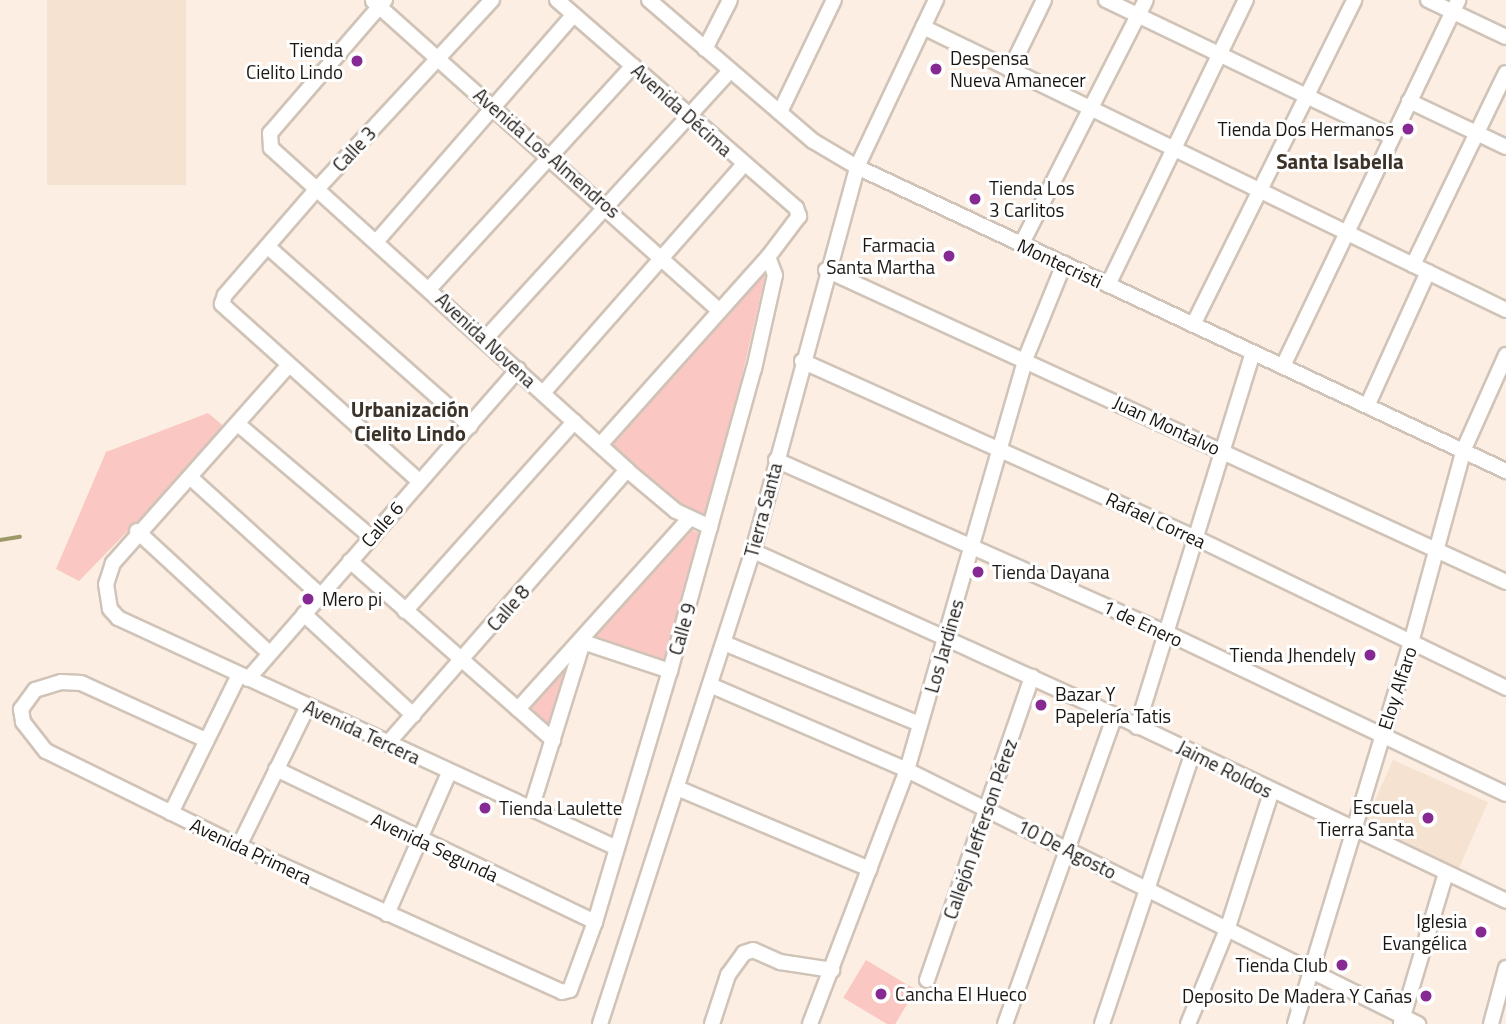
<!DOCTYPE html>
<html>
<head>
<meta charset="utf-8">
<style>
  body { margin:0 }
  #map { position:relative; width:1506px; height:1024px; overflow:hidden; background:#fceee2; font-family:"Titillium Web",sans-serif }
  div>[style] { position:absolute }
  .built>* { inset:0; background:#f6e2d0; transform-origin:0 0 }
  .green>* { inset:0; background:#fac7c3; transform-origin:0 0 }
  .stream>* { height:3.5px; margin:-1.75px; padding:0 1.75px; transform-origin:1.75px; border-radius:1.75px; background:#9d9969 }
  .roads { filter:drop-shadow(2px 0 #d0c3b7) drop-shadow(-2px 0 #d0c3b7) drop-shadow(0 2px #d0c3b7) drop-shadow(0 -2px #d0c3b7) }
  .minor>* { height:14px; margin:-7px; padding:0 7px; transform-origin:7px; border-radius:7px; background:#fff }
  .dots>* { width:19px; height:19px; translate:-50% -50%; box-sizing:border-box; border:4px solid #fff; border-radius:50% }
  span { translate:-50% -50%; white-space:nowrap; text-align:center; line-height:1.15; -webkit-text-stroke:6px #fff; paint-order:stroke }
  .poi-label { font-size:19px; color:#1a1511 }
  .right { translate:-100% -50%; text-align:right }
  .left { translate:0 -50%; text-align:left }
  .street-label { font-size:19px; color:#1a1511 }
  .neighbourhood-label { font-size:21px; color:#3c3228; font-weight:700 }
</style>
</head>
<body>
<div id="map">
  <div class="built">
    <i style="left:47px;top:0;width:139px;height:185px"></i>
    <i style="left:1393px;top:760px;width:104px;height:77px;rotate:24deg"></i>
  </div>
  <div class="green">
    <i style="clip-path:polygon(768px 264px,723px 458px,708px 517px,673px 500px,610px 447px)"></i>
    <i style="clip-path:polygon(208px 413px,227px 429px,79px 581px,56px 569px,106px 452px)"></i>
    <i style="clip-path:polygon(686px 527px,701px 534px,665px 663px,595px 637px)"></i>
    <i style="clip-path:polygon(570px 665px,549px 728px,528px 709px)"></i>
    <i style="left:866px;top:960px;width:58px;height:44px;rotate:31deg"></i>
  </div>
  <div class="stream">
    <i style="left:0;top:540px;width:20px;rotate:-9deg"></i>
  </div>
  <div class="roads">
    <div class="minor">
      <i style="left:385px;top:0;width:176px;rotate:130.8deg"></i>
      <i style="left:270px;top:133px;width:15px;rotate:86deg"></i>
      <i style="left:271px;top:148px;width:480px;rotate:42.1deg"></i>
      <i style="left:627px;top:470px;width:64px;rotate:39.9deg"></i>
      <i style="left:676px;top:511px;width:38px;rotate:25deg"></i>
      <i style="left:557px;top:0;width:317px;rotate:41deg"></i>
      <i style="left:796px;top:208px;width:9px;rotate:69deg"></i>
      <i style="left:799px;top:216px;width:51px;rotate:127.1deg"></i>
      <i style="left:768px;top:257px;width:252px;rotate:131.8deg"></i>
      <i style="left:649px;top:0;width:216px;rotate:40.7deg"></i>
      <i style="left:813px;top:141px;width:51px;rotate:30.6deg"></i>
      <i style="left:857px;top:167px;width:717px;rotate:25.1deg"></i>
      <i style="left:1106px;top:0;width:315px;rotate:25.6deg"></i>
      <i style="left:1428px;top:0;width:86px;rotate:25.4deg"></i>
      <i style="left:373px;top:1px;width:464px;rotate:41.8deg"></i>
      <i style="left:923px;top:27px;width:648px;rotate:25.89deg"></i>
      <i style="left:705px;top:49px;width:55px;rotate:-63deg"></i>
      <i style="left:1010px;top:70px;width:78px;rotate:-64.1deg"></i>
      <i style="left:1409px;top:101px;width:107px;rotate:25.4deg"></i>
      <i style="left:780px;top:112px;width:124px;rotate:-64.3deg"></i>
      <i style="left:376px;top:242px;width:301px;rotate:-49deg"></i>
      <i style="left:1021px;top:245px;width:275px;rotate:-63deg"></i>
      <i style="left:268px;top:247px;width:270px;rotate:41.5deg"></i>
      <i style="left:1413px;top:265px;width:213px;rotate:-64.2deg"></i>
      <i style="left:826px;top:270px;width:748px;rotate:24.65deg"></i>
      <i style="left:1108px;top:285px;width:317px;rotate:-64.2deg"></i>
      <i style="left:430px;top:288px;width:301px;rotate:-47.6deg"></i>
      <i style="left:1193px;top:325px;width:363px;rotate:-63.6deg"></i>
      <i style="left:486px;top:338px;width:362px;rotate:-47.6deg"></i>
      <i style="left:802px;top:361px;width:430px;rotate:24.2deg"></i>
      <i style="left:1194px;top:537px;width:347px;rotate:25.8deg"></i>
      <i style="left:288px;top:366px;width:264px;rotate:131.6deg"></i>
      <i style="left:113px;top:563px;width:22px;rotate:108deg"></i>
      <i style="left:106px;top:584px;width:25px;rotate:81deg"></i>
      <i style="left:110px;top:609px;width:12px;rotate:48deg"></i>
      <i style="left:118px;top:618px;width:549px;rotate:24.75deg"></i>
      <i style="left:1283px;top:366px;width:406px;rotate:-64.4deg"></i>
      <i style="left:543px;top:393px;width:303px;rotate:-48.7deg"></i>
      <i style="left:1368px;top:404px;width:145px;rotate:-65.6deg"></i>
      <i style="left:239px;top:425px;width:172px;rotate:40.3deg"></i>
      <i style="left:776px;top:460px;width:428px;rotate:23.9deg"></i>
      <i style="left:1167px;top:633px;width:375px;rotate:25.4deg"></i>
      <i style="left:190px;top:477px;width:176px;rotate:42.2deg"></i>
      <i style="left:419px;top:481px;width:265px;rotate:-138.1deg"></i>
      <i style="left:222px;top:304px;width:9px;rotate:-72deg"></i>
      <i style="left:225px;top:295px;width:139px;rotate:-49.1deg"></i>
      <i style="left:316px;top:190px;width:259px;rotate:-47.2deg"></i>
      <i style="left:137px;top:531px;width:178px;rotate:42.7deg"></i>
      <i style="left:753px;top:551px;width:397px;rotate:24.4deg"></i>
      <i style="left:1115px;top:715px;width:433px;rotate:25.4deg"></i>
      <i style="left:350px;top:561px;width:271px;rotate:41.4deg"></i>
      <i style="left:405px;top:611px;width:254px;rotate:-48.2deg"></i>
      <i style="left:304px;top:614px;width:149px;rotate:42.8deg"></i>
      <i style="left:724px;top:643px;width:212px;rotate:22.5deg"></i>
      <i style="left:248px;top:679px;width:411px;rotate:-48.9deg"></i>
      <i style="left:710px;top:685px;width:215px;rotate:23.3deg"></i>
      <i style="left:907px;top:770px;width:571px;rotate:26.43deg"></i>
      <i style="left:518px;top:709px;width:256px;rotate:-48deg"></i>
      <i style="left:1137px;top:727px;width:392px;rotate:-72.8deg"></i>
      <i style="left:206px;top:740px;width:137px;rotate:-155.5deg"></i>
      <i style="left:81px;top:683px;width:20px;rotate:-177deg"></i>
      <i style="left:61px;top:682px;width:27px;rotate:163deg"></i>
      <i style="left:35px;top:690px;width:24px;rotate:126deg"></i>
      <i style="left:21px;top:709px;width:13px;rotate:81deg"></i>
      <i style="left:23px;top:722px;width:37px;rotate:52deg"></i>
      <i style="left:46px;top:751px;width:215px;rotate:26.2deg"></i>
      <i style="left:239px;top:846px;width:354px;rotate:24.3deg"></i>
      <i style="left:562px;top:992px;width:8px;rotate:-14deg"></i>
      <i style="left:570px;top:990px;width:72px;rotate:-69.8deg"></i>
      <i style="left:595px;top:922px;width:262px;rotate:-73.4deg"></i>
      <i style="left:670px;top:671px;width:313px;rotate:-74.5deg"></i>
      <i style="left:754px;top:369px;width:96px;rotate:-77.4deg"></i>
      <i style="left:775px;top:275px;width:19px;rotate:-111deg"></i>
      <i style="left:387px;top:744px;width:364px;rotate:-48.8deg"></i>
      <i style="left:276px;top:769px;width:354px;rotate:25.6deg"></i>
      <i style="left:677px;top:788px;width:209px;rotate:22.8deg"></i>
      <i style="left:531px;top:809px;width:175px;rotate:-72.7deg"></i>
      <i style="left:583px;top:642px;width:92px;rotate:18.4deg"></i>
      <i style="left:171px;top:813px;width:154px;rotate:-63.8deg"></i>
      <i style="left:239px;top:846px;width:156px;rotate:-63.8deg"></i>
      <i style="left:387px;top:914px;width:154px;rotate:-66.3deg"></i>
      <i style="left:927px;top:980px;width:321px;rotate:-70.9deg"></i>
      <i style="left:1401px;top:1023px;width:157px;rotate:-73.3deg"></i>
      <i style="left:600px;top:1024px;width:497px;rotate:-72.1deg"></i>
      <i style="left:753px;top:551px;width:398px;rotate:-74.8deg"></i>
      <i style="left:857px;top:167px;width:185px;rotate:-64.7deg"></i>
      <i style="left:712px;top:1024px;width:52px;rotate:-71.9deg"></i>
      <i style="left:728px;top:975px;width:27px;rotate:-54deg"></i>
      <i style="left:744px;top:953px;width:9px;rotate:-18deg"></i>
      <i style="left:753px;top:950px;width:30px;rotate:24deg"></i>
      <i style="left:780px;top:962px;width:53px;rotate:8.7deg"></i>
      <i style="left:810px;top:1024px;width:272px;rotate:-69.1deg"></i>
      <i style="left:907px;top:770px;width:427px;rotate:-73.9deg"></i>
      <i style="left:1025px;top:360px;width:104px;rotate:-67.9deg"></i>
      <i style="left:1005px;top:1024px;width:328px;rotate:-70.4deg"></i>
      <i style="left:1102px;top:1024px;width:287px;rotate:-71.5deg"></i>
      <i style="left:1188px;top:1024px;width:105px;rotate:-67.6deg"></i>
      <i style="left:1228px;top:927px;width:141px;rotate:-72.2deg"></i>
      <i style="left:1295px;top:1024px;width:402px;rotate:-73.1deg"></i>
      <i style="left:1412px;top:639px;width:197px;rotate:-74.7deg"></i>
      <i style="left:1464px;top:449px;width:103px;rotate:-65.9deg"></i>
      <i style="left:1491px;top:1024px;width:58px;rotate:-75deg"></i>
    </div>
  </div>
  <div class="dots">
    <i style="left:357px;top:61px;background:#872993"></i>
    <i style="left:936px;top:69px;background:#872993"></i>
    <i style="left:1408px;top:129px;background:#872993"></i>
    <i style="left:975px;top:199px;background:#872993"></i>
    <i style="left:949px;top:256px;background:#872993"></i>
    <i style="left:978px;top:572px;background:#872993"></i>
    <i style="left:308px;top:599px;background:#872993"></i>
    <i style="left:1370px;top:655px;background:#872993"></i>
    <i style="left:1041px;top:705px;background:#872993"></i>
    <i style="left:485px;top:808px;background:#872993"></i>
    <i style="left:1428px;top:818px;background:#872993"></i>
    <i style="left:1481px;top:932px;background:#872993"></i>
    <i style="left:1342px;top:965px;background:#872993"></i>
    <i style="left:881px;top:994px;background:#872993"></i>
    <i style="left:1426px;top:996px;background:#872993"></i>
  </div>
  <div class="poi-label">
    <span class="right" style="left:343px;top:61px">Tienda<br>Cielito Lindo</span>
    <span class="left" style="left:950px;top:69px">Despensa<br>Nueva Amanecer</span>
    <span class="right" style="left:1394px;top:129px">Tienda Dos Hermanos</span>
    <span class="left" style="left:989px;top:199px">Tienda Los<br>3 Carlitos</span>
    <span class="right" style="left:935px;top:256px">Farmacia<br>Santa Martha</span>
    <span class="left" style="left:992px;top:572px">Tienda Dayana</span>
    <span class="left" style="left:322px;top:599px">Mero pi</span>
    <span class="right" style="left:1356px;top:655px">Tienda Jhendely</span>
    <span class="left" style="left:1055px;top:705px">Bazar Y<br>Papelería Tatis</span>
    <span class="right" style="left:1414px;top:818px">Escuela<br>Tierra Santa</span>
    <span class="left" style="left:499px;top:808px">Tienda Laulette</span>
    <span class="right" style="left:1467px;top:932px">Iglesia<br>Evangélica</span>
    <span class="right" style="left:1328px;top:965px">Tienda Club</span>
    <span class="left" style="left:895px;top:994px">Cancha El Hueco</span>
    <span class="right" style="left:1412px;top:996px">Deposito De Madera Y Cañas</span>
  </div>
  <div class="street-label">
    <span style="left:682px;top:110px;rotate:42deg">Avenida Décima</span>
    <span style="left:354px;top:149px;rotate:-47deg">Calle 3</span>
    <span style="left:547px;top:153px;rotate:41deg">Avenida Los Almendros</span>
    <span style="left:1060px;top:263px;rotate:25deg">Montecristi</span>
    <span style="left:486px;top:340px;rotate:43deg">Avenida Novena</span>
    <span style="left:1167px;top:425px;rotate:25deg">Juan Montalvo</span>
    <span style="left:763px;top:510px;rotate:-75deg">Tierra Santa</span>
    <span style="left:1156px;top:520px;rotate:25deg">Rafael Correa</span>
    <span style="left:382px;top:524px;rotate:-49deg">Calle 6</span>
    <span style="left:508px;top:608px;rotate:-49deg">Calle 8</span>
    <span style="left:1143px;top:623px;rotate:25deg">1 de Enero</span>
    <span style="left:682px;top:629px;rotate:-74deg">Calle 9</span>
    <span style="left:944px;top:646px;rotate:-74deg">Los Jardines</span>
    <span style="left:1397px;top:688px;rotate:-72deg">Eloy Alfaro</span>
    <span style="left:362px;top:732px;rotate:25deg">Avenida Tercera</span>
    <span style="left:1225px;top:769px;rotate:27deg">Jaime Roldos</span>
    <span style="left:980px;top:829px;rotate:-71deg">Callejón Jefferson Pérez</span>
    <span style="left:435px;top:847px;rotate:25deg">Avenida Segunda</span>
    <span style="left:1067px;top:849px;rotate:27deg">10 De Agosto</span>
    <span style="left:251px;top:851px;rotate:25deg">Avenida Primera</span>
  </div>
  <div class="neighbourhood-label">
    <span style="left:1340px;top:161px">Santa Isabella</span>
    <span style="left:410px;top:421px">Urbanización<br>Cielito Lindo</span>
  </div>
</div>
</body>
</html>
